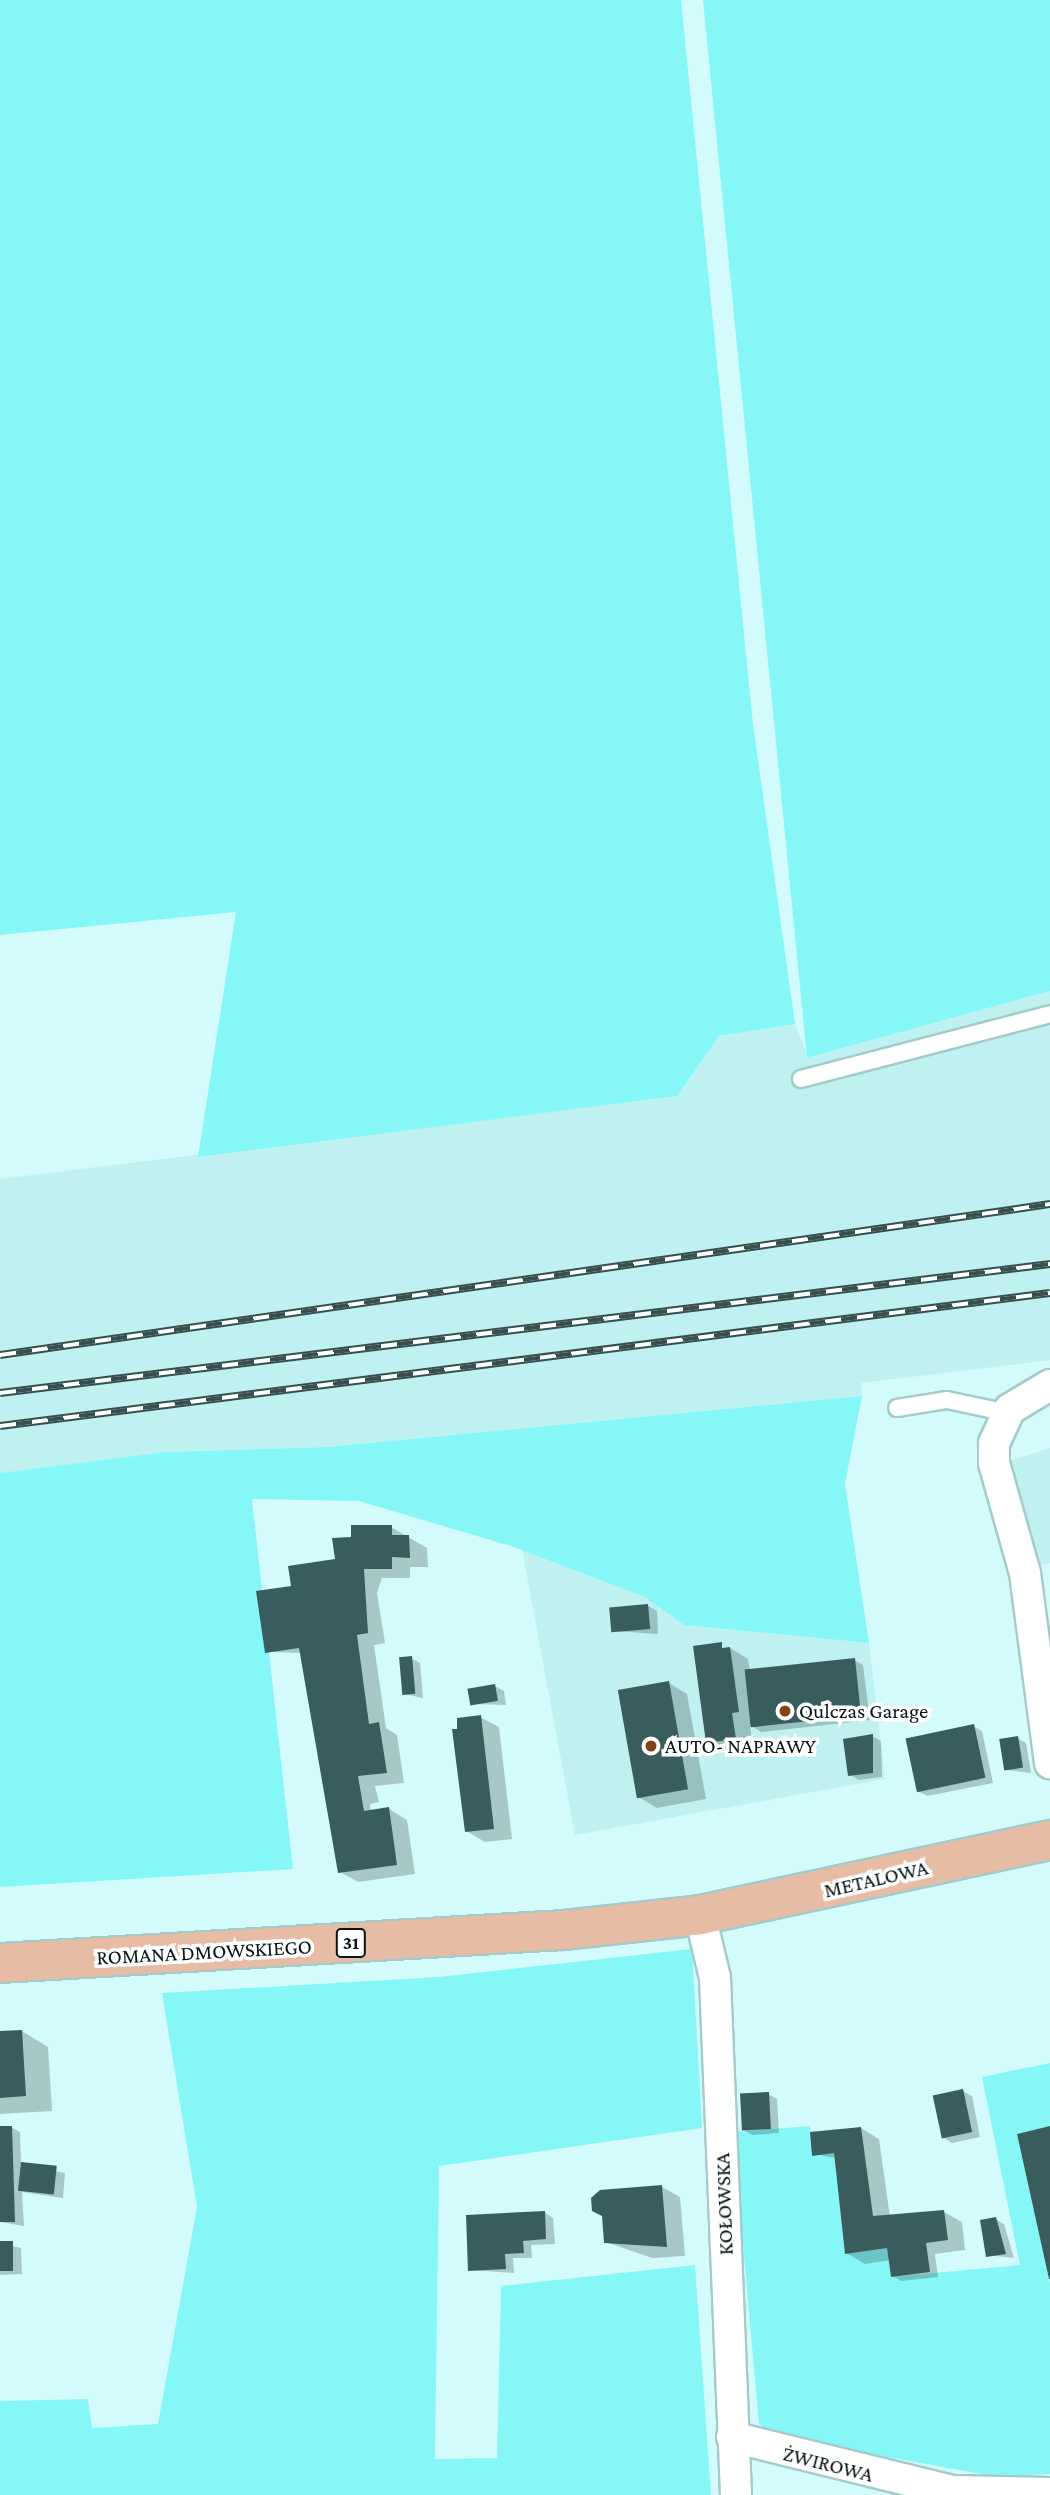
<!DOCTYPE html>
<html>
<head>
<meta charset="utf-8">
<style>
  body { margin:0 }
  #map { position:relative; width:1050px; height:2495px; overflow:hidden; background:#d3fbfb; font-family:"Crimson Pro",serif }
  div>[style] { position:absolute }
  .built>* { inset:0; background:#bef1f0 }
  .green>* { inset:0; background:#86f7f7 }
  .shadow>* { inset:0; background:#0003 }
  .building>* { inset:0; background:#395d5d; transform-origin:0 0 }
  .roads { filter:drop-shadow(2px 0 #a3cbca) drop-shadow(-2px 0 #a3cbca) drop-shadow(0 2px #a3cbca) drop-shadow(0 -2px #a3cbca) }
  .lane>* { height:16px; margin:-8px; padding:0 8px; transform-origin:8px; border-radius:8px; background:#fff }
  .street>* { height:30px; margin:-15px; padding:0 15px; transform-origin:15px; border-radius:15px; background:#fff }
  .primary>* { height:38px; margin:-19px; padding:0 19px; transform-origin:19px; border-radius:19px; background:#e6bda4 }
  .rail>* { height:8px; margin-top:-4px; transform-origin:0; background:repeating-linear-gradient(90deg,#fff 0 16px,#394f4f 0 32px); box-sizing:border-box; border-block:2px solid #394f4f }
  .dots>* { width:19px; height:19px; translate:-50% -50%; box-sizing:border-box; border:4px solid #fff; border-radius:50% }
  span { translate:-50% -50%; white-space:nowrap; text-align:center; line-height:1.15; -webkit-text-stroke:7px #fff; paint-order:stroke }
  .shield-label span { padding:2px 5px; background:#fff; border:2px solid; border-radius:5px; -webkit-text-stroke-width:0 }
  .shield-label { font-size:19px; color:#061515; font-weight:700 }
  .poi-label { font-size:21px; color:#061515 }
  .left { translate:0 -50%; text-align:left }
  .street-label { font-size:21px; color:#061515 }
</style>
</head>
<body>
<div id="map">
  <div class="built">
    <i style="clip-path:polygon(1050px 991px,1050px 1360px,861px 1383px,862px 1396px,327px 1447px,165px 1452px,0 1473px,0 1179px,677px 1096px,719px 1036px,795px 1024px,808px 1058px)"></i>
    <i style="clip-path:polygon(1050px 1448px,1050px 1563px,1014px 1571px,979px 1471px)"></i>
    <i style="clip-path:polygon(522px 1549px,645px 1597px,684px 1625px,869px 1643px,885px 1779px,575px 1835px)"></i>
  </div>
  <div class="green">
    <i style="clip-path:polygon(0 0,681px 0,753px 724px,795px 1024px,719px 1036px,677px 1096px,198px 1157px,236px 912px,0 935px)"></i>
    <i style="clip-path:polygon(703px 0,1050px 0,1050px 991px,807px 1058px)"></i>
    <i style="clip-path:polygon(862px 1396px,845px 1484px,869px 1643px,684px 1625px,645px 1597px,514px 1547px,359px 1501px,252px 1499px,293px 1869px,0 1887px,0 1473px,165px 1452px,327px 1447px)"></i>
    <i style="clip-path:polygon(692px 1949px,702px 2128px,439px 2166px,435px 2459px,497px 2458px,501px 2286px,695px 2265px,711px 2495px,0 2495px,0 2401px,88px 2399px,92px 2428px,158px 2424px,197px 2207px,162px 1993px,438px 1977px)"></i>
    <i style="clip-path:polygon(1050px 2063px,1050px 2126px,1017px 2134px,1050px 2284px,1050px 2474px,993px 2476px,776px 2437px,759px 2424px,733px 2132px,810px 2126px,812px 2155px,834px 2153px,845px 2254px,887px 2248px,891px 2277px,1020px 2265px,982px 2077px)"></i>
  </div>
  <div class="shadow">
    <i style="clip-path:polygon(391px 1527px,427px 1548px,428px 1567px,410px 1567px,410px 1578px,382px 1578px,377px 1593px,385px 1643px,374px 1645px,386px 1728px,397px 1735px,404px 1783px,375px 1786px,379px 1802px,370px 1804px,371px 1812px,389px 1809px,407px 1820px,415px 1874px,358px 1882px,340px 1872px,302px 1653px,266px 1652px,290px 1588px,337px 1561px,352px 1539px)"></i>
    <i style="clip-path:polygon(648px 1606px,657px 1611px,658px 1634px,613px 1631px)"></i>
    <i style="clip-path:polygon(730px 1648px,748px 1659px,750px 1671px,854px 1660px,863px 1665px,870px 1720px,761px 1732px,750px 1725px,753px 1749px,726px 1753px,708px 1742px)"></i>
    <i style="clip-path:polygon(411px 1658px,420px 1663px,423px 1698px,404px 1694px)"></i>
    <i style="clip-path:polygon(669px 1683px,687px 1694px,706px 1799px,657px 1808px,638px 1797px)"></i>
    <i style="clip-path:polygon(495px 1686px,504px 1691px,506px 1705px,471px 1704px)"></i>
    <i style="clip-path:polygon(480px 1717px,499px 1727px,512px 1839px,485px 1842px,466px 1831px)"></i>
    <i style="clip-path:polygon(973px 1726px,982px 1731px,993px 1783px,927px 1796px,918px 1791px)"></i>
    <i style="clip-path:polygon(872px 1736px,881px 1741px,882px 1777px,859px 1780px,850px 1775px)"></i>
    <i style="clip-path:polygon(1017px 1738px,1026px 1743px,1031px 1773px,1007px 1770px)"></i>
    <i style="clip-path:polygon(22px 2031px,48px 2047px,52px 2111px,0 2114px,0 2033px)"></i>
    <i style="clip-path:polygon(963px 2091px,972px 2096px,980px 2137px,952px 2143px,943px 2137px)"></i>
    <i style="clip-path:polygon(768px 2094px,777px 2099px,779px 2133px,752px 2135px,744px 2130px)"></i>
    <i style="clip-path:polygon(11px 2127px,20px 2132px,21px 2164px,65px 2173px,63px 2198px,22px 2192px,24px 2226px,0 2222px,0 2128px)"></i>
    <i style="clip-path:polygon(861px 2128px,879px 2139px,890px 2217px,944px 2212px,962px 2222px,965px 2250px,935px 2254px,938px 2277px,901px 2281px,893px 2276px,891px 2260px,865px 2264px,846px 2253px,836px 2158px,814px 2154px)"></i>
    <i style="clip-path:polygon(662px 2187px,680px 2197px,685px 2256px,652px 2258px,606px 2242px)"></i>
    <i style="clip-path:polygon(544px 2212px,553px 2218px,555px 2244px,531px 2245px,532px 2258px,513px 2258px,514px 2273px,470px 2270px)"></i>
    <i style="clip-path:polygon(995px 2219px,1004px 2224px,1014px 2258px,987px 2255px)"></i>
    <i style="clip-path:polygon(0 2243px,21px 2248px,22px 2274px,0 2275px)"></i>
  </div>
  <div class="building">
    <i style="clip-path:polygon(351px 1525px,392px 1525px,392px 1535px,409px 1535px,410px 1558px,392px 1557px,392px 1569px,364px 1569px,368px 1633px,357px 1635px,369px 1724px,379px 1722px,387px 1773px,358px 1776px,364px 1811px,389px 1807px,397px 1865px,338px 1873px,299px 1648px,265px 1653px,256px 1591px,291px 1586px,288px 1566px,335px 1559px,332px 1538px,351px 1537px)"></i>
    <i style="left:648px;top:1604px;width:25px;height:39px;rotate:85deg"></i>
    <i style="clip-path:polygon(722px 1642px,722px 1648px,730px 1647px,739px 1712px,732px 1713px,736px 1739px,706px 1743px,693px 1646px)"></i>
    <i style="left:412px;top:1656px;width:38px;height:13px;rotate:85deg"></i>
    <i style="left:855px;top:1658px;width:58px;height:111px;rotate:84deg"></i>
    <i style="left:669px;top:1681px;width:110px;height:52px;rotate:80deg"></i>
    <i style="left:495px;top:1684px;width:17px;height:28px;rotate:80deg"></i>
    <i style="clip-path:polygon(481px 1715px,494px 1829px,465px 1832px,452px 1729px,457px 1729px,457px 1718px)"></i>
    <i style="left:974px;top:1724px;width:55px;height:70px;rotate:78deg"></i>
    <i style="clip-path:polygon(873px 1734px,873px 1773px,848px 1776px,843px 1739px)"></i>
    <i style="left:1018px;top:1736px;width:32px;height:19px;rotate:81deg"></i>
    <i style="clip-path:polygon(22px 2030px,26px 2096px,0 2098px,0 2031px)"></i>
    <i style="left:963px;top:2089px;width:44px;height:31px;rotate:78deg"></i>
    <i style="left:769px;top:2092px;width:37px;height:29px;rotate:87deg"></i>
    <i style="clip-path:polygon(0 2126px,12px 2126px,15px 2222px,0 2222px)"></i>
    <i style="clip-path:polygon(1050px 2126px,1050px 2279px,1049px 2279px,1017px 2134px)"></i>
    <i style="clip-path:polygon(861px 2127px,873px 2216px,944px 2210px,948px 2240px,926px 2243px,930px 2272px,891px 2277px,887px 2248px,845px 2254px,834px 2153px,812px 2156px,810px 2132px)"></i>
    <i style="left:21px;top:2162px;width:36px;height:29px;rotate:6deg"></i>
    <i style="clip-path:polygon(662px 2185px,667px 2247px,604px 2243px,602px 2216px,592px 2211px,591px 2198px,600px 2190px)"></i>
    <i style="clip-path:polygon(545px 2211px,546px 2239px,523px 2241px,524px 2253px,505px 2254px,506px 2269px,468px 2271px,466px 2215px)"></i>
    <i style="clip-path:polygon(996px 2217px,1006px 2254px,986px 2257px,980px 2220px)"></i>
    <i style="left:0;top:2241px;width:13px;height:30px"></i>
  </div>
  <div class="roads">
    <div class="lane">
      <i style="left:801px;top:1079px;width:257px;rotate:-14.6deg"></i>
      <i style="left:897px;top:1408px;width:51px;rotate:-9.1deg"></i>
      <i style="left:947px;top:1400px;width:62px;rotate:12deg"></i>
    </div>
    <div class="street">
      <i style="left:1050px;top:1385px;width:47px;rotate:149deg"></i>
      <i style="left:1010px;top:1409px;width:38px;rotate:115deg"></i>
      <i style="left:994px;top:1443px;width:20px;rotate:90deg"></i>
      <i style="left:994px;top:1463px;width:114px;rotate:74.3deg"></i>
      <i style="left:1025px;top:1573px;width:192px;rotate:82.5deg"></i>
      <i style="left:700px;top:1915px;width:65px;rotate:76.6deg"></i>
      <i style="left:715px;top:1978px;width:517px;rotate:87.67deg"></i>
      <i style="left:732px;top:2437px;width:227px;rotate:13.8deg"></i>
      <i style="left:952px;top:2491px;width:98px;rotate:1.2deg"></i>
    </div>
    <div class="primary">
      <i style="left:0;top:1963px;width:564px;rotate:-3.35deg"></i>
      <i style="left:563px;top:1930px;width:138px;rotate:-6.2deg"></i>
      <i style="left:700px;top:1915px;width:358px;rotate:-12.1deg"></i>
    </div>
  </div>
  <div class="rail">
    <i style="left:0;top:1355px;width:1061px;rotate:-8.18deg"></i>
    <i style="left:0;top:1393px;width:1058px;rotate:-7deg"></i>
    <i style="left:0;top:1426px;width:1058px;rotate:-7.22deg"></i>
  </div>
  <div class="dots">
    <i style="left:785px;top:1711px;background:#854212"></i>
    <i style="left:651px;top:1746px;background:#854212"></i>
  </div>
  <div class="shield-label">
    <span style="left:351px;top:1943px">31</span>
  </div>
  <div class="poi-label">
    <span class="left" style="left:799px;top:1711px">Qulczas Garage</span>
    <span class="left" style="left:665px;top:1746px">AUTO- NAPRAWY</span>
  </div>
  <div class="street-label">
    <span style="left:876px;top:1879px;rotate:-13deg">METALOWA</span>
    <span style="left:204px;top:1952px;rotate:-3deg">ROMANA DMOWSKIEGO</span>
    <span style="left:724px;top:2204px;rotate:-92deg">KOŁOWSKA</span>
    <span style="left:828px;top:2464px;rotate:14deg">ŻWIROWA</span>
  </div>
</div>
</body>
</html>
